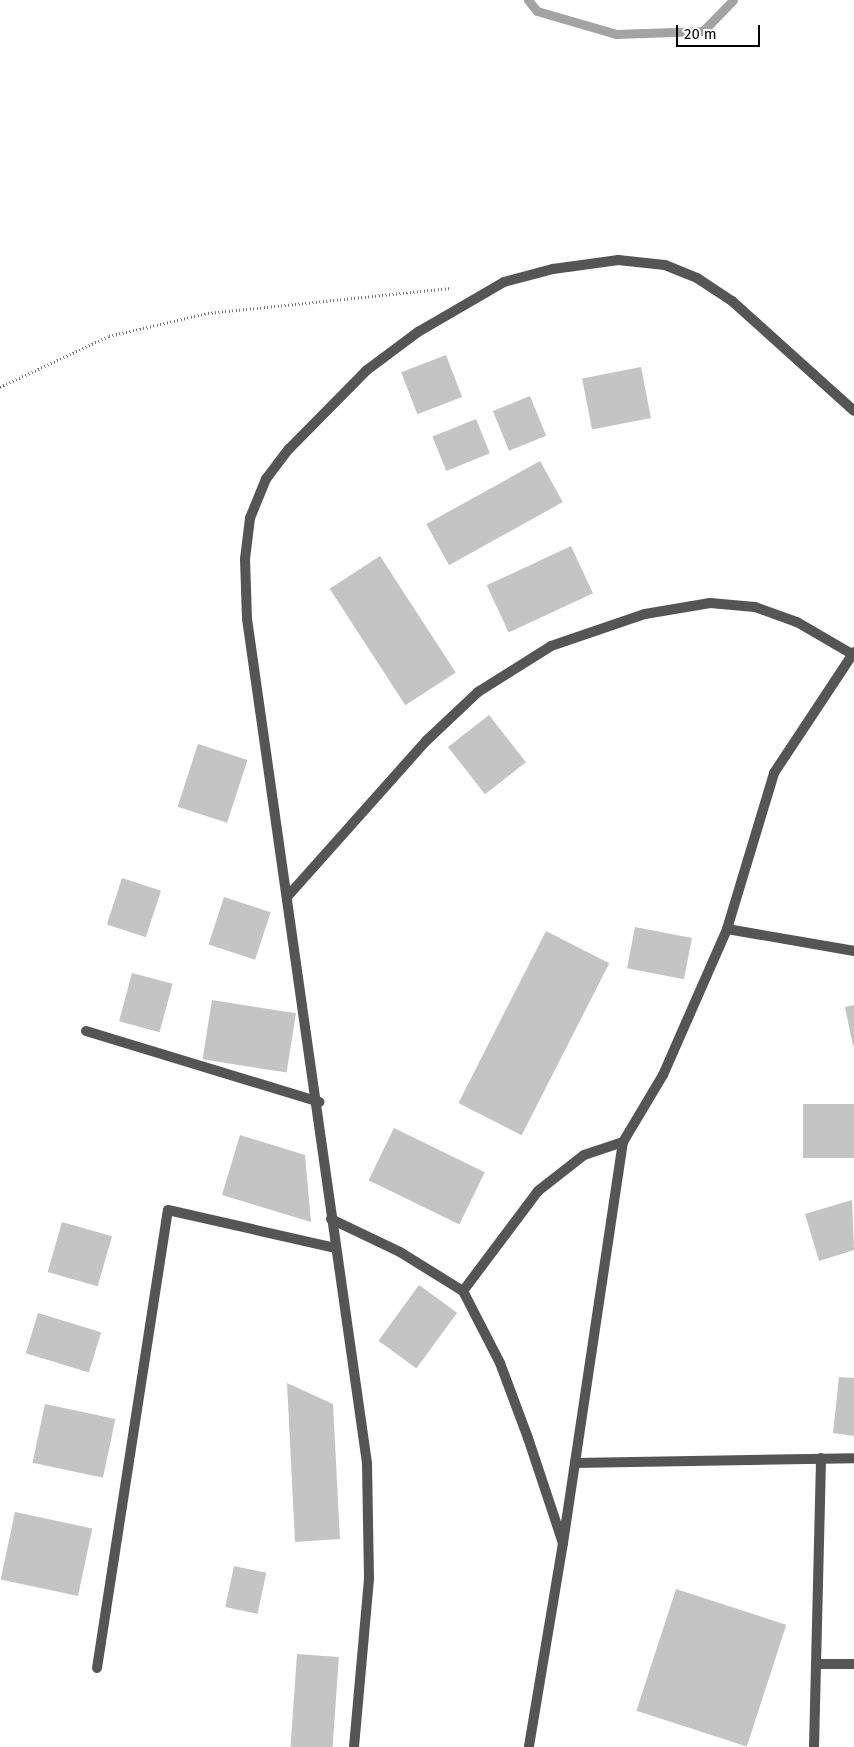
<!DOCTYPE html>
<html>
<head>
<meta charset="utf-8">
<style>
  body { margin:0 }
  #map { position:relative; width:854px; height:1747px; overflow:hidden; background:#fff; font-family:"Fira Sans",sans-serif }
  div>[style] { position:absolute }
  .stream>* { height:9px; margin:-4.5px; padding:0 4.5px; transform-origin:4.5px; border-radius:4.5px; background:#a3a3a3 }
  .building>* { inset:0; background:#c4c4c4; transform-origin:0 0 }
  .path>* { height:3px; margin-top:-1.5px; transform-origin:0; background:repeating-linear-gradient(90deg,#777 0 1px,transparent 0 3.5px) }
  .minor>* { height:10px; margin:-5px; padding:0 5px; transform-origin:5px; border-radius:5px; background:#555 }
  .tertiary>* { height:10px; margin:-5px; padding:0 5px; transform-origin:5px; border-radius:5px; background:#555 }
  span { translate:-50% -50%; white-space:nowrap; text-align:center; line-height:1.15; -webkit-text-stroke:4.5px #fff; paint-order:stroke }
  .scale { position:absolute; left:676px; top:25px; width:84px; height:22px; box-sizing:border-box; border:2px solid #000; border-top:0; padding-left:6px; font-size:15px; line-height:18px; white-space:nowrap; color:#000; -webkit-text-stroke:4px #fff; paint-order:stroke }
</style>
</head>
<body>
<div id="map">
  <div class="stream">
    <i style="left:528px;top:0;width:14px;rotate:51deg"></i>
    <i style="left:537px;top:11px;width:82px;rotate:16.2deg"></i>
    <i style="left:616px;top:34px;width:87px;rotate:-2deg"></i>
    <i style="left:703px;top:31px;width:43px;rotate:-45.9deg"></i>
  </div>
  <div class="building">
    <i style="left:446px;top:355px;width:45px;height:48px;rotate:69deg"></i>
    <i style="left:641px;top:367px;width:52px;height:60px;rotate:79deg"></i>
    <i style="left:530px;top:396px;width:43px;height:40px;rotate:68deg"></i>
    <i style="left:476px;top:419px;width:37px;height:47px;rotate:68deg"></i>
    <i style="left:540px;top:461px;width:47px;height:130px;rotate:61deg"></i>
    <i style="left:571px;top:546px;width:52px;height:93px;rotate:65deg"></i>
    <i style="left:380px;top:556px;width:139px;height:60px;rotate:57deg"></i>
    <i style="left:489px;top:715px;width:60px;height:52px;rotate:52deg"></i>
    <i style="left:198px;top:744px;width:52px;height:66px;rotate:18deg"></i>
    <i style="left:122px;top:878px;width:41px;height:49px;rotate:18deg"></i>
    <i style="left:224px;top:897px;width:49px;height:50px;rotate:18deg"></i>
    <i style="left:635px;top:927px;width:58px;height:42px;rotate:11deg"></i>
    <i style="left:546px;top:931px;width:71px;height:193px;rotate:27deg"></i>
    <i style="left:132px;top:973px;width:42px;height:50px;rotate:15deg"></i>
    <i style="left:212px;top:1000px;width:85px;height:60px;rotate:9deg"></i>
    <i style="clip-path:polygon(854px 1005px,854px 1046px,853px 1046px,845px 1007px)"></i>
    <i style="left:803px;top:1104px;width:51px;height:54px"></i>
    <i style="left:394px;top:1128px;width:101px;height:58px;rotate:26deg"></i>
    <i style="clip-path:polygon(240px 1135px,305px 1155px,311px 1222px,222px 1195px)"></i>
    <i style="clip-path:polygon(852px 1200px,854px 1250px,819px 1261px,805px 1214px)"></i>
    <i style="left:62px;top:1222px;width:52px;height:52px;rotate:16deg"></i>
    <i style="left:419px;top:1285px;width:47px;height:69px;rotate:36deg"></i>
    <i style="left:38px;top:1313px;width:66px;height:42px;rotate:17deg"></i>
    <i style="clip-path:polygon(839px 1377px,854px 1378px,854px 1436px,833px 1433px)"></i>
    <i style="clip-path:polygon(287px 1383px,333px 1404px,340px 1539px,295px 1542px)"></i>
    <i style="left:45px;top:1404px;width:72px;height:60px;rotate:12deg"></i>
    <i style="left:15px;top:1512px;width:79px;height:69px;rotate:12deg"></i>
    <i style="left:234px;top:1566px;width:33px;height:42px;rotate:12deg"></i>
    <i style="left:676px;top:1589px;width:116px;height:128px;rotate:18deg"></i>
    <i style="left:297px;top:1654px;width:42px;height:93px;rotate:4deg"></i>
  </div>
  <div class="path">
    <i style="left:0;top:387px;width:120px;rotate:-25.1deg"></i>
    <i style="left:109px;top:336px;width:102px;rotate:-13.1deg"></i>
    <i style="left:208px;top:313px;width:244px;rotate:-5.9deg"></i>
  </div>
  <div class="minor">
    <i style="left:287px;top:897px;width:209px;rotate:-48.3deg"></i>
    <i style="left:426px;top:741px;width:71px;rotate:-43.3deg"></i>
    <i style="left:478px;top:692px;width:86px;rotate:-32.2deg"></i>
    <i style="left:551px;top:646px;width:99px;rotate:-18.8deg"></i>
    <i style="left:645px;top:614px;width:66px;rotate:-9.6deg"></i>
    <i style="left:710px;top:603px;width:45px;rotate:5.1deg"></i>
    <i style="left:755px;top:607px;width:45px;rotate:19.7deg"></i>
    <i style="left:797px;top:622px;width:64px;rotate:30.2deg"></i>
    <i style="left:727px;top:929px;width:129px;rotate:9.8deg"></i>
    <i style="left:86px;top:1031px;width:244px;rotate:16.9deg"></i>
    <i style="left:331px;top:1219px;width:76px;rotate:25.6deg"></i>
    <i style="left:400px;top:1252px;width:74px;rotate:31.8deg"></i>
    <i style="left:463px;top:1291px;width:81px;rotate:62.8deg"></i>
    <i style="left:500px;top:1363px;width:80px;rotate:69.5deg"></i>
    <i style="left:528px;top:1438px;width:111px;rotate:71.6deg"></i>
    <i style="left:563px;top:1543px;width:207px;rotate:99.5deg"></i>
    <i style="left:463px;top:1291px;width:125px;rotate:-53.1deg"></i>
    <i style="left:538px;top:1191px;width:58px;rotate:-38deg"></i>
    <i style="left:584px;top:1155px;width:41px;rotate:-18.4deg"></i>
    <i style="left:575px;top:1463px;width:279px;rotate:-1deg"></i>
    <i style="left:563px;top:1543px;width:405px;rotate:-81.5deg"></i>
    <i style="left:623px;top:1142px;width:78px;rotate:-59.2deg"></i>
    <i style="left:663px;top:1075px;width:159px;rotate:-66.3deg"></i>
    <i style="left:727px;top:929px;width:163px;rotate:-73.2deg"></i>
    <i style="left:774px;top:773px;width:145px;rotate:-56.5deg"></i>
    <i style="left:816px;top:1664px;width:38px"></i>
    <i style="left:97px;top:1668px;width:463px;rotate:-81.2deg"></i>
    <i style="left:168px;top:1210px;width:171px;rotate:12.8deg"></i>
    <i style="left:814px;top:1747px;width:289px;rotate:-88.6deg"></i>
  </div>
  <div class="tertiary">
    <i style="left:354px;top:1747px;width:170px;rotate:-84.9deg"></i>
    <i style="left:369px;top:1578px;width:115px;rotate:-91deg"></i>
    <i style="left:367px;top:1463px;width:852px;rotate:-98.09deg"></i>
    <i style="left:247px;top:619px;width:60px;rotate:-91.9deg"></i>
    <i style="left:245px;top:559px;width:41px;rotate:-83deg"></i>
    <i style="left:250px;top:518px;width:42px;rotate:-67.7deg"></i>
    <i style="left:266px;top:479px;width:38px;rotate:-53deg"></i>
    <i style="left:289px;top:449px;width:111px;rotate:-45.4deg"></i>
    <i style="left:367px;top:370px;width:64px;rotate:-36.7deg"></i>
    <i style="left:418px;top:332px;width:99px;rotate:-30.2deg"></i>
    <i style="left:504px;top:282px;width:51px;rotate:-14.9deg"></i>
    <i style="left:553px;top:269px;width:66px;rotate:-7.9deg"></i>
    <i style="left:618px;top:260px;width:47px;rotate:6.1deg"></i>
    <i style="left:665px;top:265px;width:35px;rotate:22deg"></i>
    <i style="left:697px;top:278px;width:42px;rotate:33.3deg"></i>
    <i style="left:732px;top:301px;width:164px;rotate:42deg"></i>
  </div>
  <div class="scale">20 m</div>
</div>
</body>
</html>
